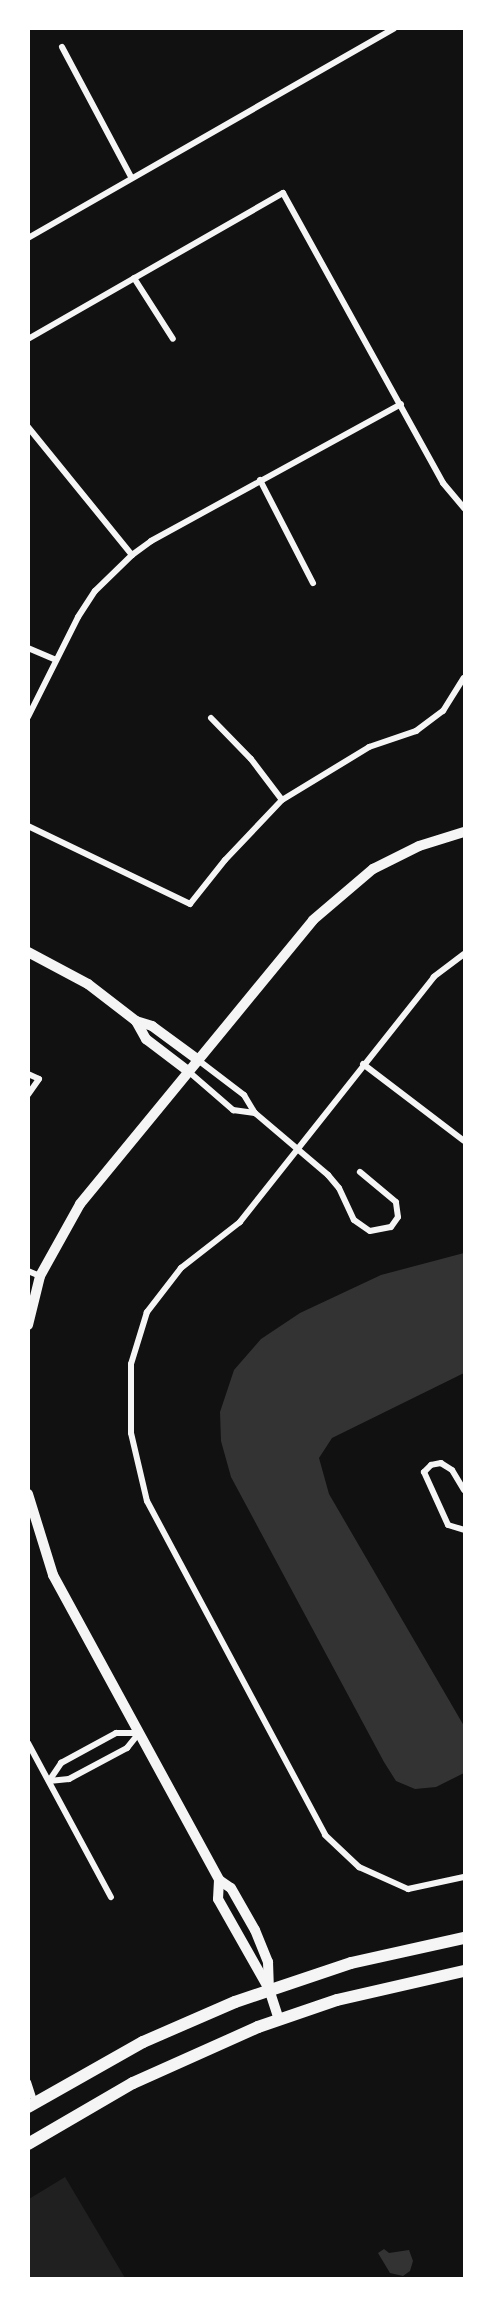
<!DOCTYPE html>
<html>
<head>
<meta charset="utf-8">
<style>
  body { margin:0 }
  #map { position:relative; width:493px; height:2307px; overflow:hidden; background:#111; font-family:Signika,sans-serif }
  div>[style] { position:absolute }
  .green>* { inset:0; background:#202020 }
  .water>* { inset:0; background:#333 }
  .minor>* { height:6px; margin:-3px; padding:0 3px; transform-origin:3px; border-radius:3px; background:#f5f5f5 }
  .tertiary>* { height:10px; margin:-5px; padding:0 5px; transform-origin:5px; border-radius:5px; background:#f5f5f5 }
  .secondary>* { height:12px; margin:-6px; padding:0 6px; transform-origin:6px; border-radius:6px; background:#f5f5f5 }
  span { translate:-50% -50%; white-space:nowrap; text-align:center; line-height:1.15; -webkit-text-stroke:4.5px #fff; paint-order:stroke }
  .frame { position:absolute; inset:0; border:30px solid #fff; pointer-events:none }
</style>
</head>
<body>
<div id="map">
  <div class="green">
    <i style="clip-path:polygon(65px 2177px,125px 2278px,29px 2278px,29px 2199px)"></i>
  </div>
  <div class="water">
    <i style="clip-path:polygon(464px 1253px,464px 1373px,332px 1438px,319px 1458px,329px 1494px,464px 1726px,464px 1773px,436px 1787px,415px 1789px,396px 1781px,384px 1762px,231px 1477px,221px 1441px,220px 1412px,234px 1370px,261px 1339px,300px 1313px,381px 1275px)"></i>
    <i style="clip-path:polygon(384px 2249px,389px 2253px,409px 2250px,413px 2261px,410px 2271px,403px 2276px,390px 2273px,378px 2253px)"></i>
  </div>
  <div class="minor">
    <i style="left:62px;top:47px;width:147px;rotate:62deg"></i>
    <i style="left:28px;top:238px;width:422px;rotate:-29.8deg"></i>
    <i style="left:134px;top:278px;width:72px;rotate:57.4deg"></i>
    <i style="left:28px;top:339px;width:294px;rotate:-29.8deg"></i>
    <i style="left:283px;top:193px;width:331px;rotate:61.1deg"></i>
    <i style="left:443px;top:483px;width:33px;rotate:50deg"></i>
    <i style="left:28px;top:427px;width:165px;rotate:50.9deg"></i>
    <i style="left:260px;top:480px;width:116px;rotate:62.8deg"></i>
    <i style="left:28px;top:648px;width:30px;rotate:23deg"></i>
    <i style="left:28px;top:717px;width:112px;rotate:-63.4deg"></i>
    <i style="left:78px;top:617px;width:31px;rotate:-57deg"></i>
    <i style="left:95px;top:591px;width:52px;rotate:-44.2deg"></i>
    <i style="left:132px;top:555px;width:24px;rotate:-36deg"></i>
    <i style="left:151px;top:541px;width:285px;rotate:-28.7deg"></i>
    <i style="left:211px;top:718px;width:57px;rotate:45.7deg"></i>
    <i style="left:251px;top:759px;width:51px;rotate:52.9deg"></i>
    <i style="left:28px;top:826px;width:180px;rotate:25.7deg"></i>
    <i style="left:190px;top:904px;width:56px;rotate:-51.5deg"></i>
    <i style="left:225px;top:860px;width:83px;rotate:-46.5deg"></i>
    <i style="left:282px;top:800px;width:102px;rotate:-31.3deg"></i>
    <i style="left:369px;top:747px;width:50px;rotate:-18.8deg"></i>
    <i style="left:416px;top:731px;width:34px;rotate:-37deg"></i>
    <i style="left:443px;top:711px;width:39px;rotate:-58deg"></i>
    <i style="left:464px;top:954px;width:38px;rotate:143deg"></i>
    <i style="left:434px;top:977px;width:313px;rotate:128.4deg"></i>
    <i style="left:240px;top:1222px;width:75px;rotate:142.1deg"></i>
    <i style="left:181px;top:1268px;width:56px;rotate:127.7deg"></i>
    <i style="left:147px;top:1312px;width:54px;rotate:107.1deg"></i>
    <i style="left:131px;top:1364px;width:69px;rotate:90deg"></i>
    <i style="left:131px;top:1433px;width:70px;rotate:76.8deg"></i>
    <i style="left:147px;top:1501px;width:378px;rotate:61.9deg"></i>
    <i style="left:325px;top:1835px;width:47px;rotate:43.3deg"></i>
    <i style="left:359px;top:1867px;width:54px;rotate:24.2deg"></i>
    <i style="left:408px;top:1889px;width:57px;rotate:-12.1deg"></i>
    <i style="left:198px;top:1060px;width:58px;rotate:37.3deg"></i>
    <i style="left:244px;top:1095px;width:21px;rotate:59deg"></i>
    <i style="left:255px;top:1113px;width:96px;rotate:40.3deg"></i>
    <i style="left:328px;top:1175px;width:17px;rotate:50deg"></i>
    <i style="left:339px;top:1188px;width:35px;rotate:65deg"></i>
    <i style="left:354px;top:1220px;width:19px;rotate:35deg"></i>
    <i style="left:370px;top:1231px;width:21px;rotate:-11deg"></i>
    <i style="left:391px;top:1227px;width:12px;rotate:-55deg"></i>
    <i style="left:398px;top:1217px;width:15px;rotate:-98deg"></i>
    <i style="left:396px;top:1202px;width:47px;rotate:-140.2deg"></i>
    <i style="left:363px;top:1064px;width:127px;rotate:37.3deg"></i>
    <i style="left:188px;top:1071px;width:60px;rotate:40.9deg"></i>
    <i style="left:233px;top:1110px;width:22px;rotate:8deg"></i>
    <i style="left:28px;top:1074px;width:12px;rotate:24deg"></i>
    <i style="left:39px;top:1079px;width:19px;rotate:125deg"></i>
    <i style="left:28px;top:1271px;width:13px;rotate:23deg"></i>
    <i style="left:464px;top:1490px;width:23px;rotate:-121deg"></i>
    <i style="left:452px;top:1470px;width:13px;rotate:-148deg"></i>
    <i style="left:441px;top:1463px;width:10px;rotate:169deg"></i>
    <i style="left:431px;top:1465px;width:10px;rotate:135deg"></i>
    <i style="left:424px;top:1472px;width:58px;rotate:65.6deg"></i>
    <i style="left:448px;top:1525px;width:17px;rotate:17deg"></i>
    <i style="left:28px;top:1743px;width:175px;rotate:61.7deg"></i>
    <i style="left:49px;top:1781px;width:22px;rotate:-56deg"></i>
    <i style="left:61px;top:1763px;width:63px;rotate:-28.6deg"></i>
    <i style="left:116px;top:1733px;width:23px"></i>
    <i style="left:49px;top:1781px;width:20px;rotate:-6deg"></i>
    <i style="left:69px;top:1779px;width:66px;rotate:-28.1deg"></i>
    <i style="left:127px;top:1748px;width:19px;rotate:-51deg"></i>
    <i style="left:28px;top:2082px;width:22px;rotate:72deg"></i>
  </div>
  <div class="tertiary">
    <i style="left:28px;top:952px;width:68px;rotate:28.1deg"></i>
    <i style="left:88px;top:984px;width:61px;rotate:37.6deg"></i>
    <i style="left:136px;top:1021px;width:21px;rotate:61deg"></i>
    <i style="left:146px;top:1039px;width:53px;rotate:37.3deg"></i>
    <i style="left:136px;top:1021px;width:17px;rotate:17deg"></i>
    <i style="left:152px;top:1026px;width:56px;rotate:36.3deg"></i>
    <i style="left:28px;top:1325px;width:50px;rotate:-76.2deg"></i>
    <i style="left:40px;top:1276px;width:82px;rotate:-60.9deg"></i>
    <i style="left:80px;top:1204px;width:367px;rotate:-50.6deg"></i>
    <i style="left:313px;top:920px;width:79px;rotate:-40.4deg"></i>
    <i style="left:373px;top:869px;width:51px;rotate:-26.6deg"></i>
    <i style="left:419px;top:846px;width:47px;rotate:-17.3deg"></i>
    <i style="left:28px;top:1494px;width:85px;rotate:72.8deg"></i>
    <i style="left:53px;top:1575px;width:347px;rotate:61.4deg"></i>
    <i style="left:219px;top:1880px;width:14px;rotate:34deg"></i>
    <i style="left:231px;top:1888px;width:48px;rotate:60.3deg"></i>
    <i style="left:255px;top:1930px;width:35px;rotate:68deg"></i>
    <i style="left:268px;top:1962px;width:27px;rotate:88deg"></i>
    <i style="left:219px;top:1880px;width:19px;rotate:93deg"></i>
    <i style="left:218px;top:1899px;width:103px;rotate:60.5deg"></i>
    <i style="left:269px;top:1989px;width:32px;rotate:72deg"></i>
  </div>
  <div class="secondary">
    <i style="left:28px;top:2107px;width:132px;rotate:-29.5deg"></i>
    <i style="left:143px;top:2042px;width:100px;rotate:-23.5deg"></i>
    <i style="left:235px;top:2002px;width:122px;rotate:-18.6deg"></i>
    <i style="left:351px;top:1963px;width:116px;rotate:-12.5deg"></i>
    <i style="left:28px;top:2144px;width:121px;rotate:-30.2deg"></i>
    <i style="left:133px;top:2083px;width:137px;rotate:-24.1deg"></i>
    <i style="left:258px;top:2027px;width:83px;rotate:-18.9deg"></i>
    <i style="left:337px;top:2000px;width:130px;rotate:-12.9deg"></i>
  </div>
  <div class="frame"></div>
</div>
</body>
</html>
